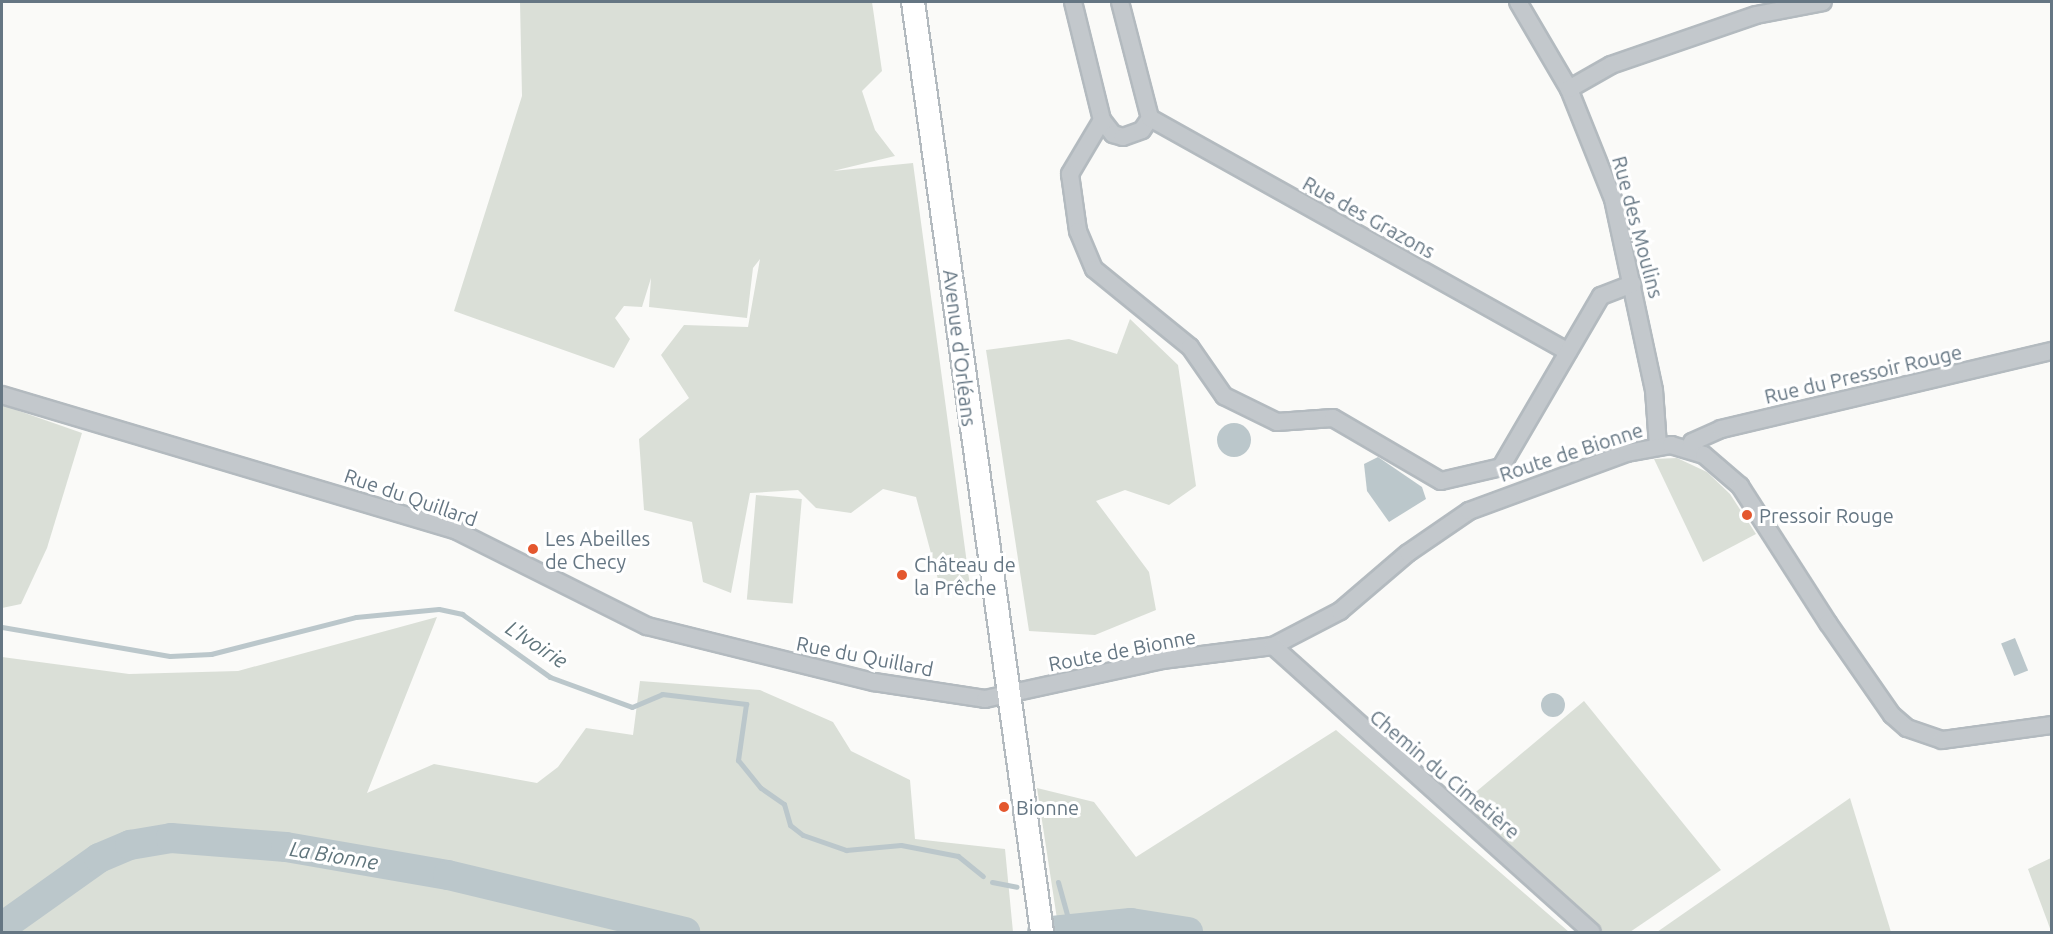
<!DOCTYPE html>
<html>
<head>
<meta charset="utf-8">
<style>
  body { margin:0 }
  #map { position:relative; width:2053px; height:934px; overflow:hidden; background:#fafaf8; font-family:Ubuntu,sans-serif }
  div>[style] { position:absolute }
  .green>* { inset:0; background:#dadfd7; transform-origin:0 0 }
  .water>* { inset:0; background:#bbc7cb; transform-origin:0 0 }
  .round { border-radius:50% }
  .stream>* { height:5px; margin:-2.5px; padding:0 2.5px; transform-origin:2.5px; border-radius:2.5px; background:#bbc7cb }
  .river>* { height:30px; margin:-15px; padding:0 15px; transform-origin:15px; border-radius:15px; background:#bbc7cb }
  .roads { filter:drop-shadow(2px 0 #b3babf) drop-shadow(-2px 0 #b3babf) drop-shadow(0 2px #b3babf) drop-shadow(0 -2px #b3babf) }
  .minor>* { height:16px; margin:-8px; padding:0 8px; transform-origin:8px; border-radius:8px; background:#c3c8cc }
  .secondary>* { height:22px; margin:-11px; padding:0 11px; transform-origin:11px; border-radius:11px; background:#fff }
  .dots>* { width:16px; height:16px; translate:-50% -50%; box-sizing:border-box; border:3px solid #fff; border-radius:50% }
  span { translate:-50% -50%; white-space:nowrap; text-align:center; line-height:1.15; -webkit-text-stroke:6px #fff; paint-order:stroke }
  .street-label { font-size:20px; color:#657683 }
  .poi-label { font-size:20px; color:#657683 }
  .left { translate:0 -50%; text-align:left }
  .water-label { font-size:21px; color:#60757c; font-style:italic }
  .frame { position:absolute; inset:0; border:3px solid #657683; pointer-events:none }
</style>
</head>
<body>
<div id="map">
  <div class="green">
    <i style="clip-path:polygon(520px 2px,872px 2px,882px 71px,862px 91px,875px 130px,895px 156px,833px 171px,913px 163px,970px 586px,940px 587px,916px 497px,883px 489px,851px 513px,816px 508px,798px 490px,750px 493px,731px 593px,703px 582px,692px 522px,644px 510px,639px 439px,689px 398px,661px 355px,684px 325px,748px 327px,760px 259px,753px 268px,747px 318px,649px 307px,651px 278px,642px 307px,624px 306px,615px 318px,630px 339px,614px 368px,454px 311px,522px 96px)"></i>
    <i style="clip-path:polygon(1130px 319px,1178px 365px,1196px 486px,1169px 505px,1125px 490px,1096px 501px,1149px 572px,1156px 610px,1095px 635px,1029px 631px,986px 350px,1069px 339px,1117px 354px)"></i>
    <i style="clip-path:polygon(2px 405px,82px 433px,47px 548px,21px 604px,2px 608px)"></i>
    <i style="clip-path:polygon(1677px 458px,1707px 472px,1730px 494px,1756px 534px,1703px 562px,1654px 459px)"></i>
    <i style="left:756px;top:495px;width:46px;height:105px;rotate:5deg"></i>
    <i style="clip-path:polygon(437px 617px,367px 793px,434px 764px,537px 783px,558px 767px,586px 728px,633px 735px,640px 681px,760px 690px,833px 722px,851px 751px,910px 780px,915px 839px,1005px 849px,1013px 932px,2px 932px,2px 657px,129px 674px,238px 671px)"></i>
    <i style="clip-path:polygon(1584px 701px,1721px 870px,1630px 932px,1600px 932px,1458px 807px)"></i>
    <i style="clip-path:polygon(1336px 730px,1569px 932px,1059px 932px,1037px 788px,1094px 802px,1136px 857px)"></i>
    <i style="clip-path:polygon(1850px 798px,1891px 932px,1657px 932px)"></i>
    <i style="clip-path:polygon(2051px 858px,2051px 931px,2028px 869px)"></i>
  </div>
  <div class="water">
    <i class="round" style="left:1217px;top:423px;width:34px;height:34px"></i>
    <i style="clip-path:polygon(1378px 457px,1422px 487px,1426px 499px,1389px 522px,1367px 491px,1364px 464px)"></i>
    <i style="left:2015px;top:638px;width:35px;height:15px;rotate:68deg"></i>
    <i class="round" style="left:1541px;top:693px;width:24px;height:24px"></i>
  </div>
  <div class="stream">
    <i style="left:2px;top:627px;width:170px;rotate:9.8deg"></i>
    <i style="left:170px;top:656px;width:41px;rotate:-2.8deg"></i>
    <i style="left:211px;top:654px;width:150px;rotate:-14.3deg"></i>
    <i style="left:356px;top:617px;width:83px;rotate:-5.5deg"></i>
    <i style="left:439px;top:609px;width:24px;rotate:12deg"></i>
    <i style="left:462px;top:614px;width:108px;rotate:35.6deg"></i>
    <i style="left:550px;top:677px;width:87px;rotate:20.1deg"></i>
    <i style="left:632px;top:707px;width:33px;rotate:-23deg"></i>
    <i style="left:662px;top:694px;width:85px;rotate:6.8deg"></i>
    <i style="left:746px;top:704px;width:57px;rotate:98.1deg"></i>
    <i style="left:738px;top:760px;width:36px;rotate:51deg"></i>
    <i style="left:761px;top:788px;width:28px;rotate:35deg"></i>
    <i style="left:784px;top:804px;width:22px;rotate:74deg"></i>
    <i style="left:790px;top:825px;width:16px;rotate:38deg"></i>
    <i style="left:803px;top:835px;width:46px;rotate:19.2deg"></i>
    <i style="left:846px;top:850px;width:55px;rotate:-5.2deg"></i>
    <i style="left:901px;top:845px;width:58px;rotate:10.9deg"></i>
    <i style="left:958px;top:856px;width:32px;rotate:39deg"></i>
    <i style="left:992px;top:882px;width:25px;rotate:11deg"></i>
    <i style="left:1058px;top:882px;width:49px;rotate:74.5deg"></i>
  </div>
  <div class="river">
    <i style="left:2px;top:927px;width:119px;rotate:-35.4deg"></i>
    <i style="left:99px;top:858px;width:34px;rotate:-23deg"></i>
    <i style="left:130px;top:845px;width:42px;rotate:-9.7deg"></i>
    <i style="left:171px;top:838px;width:115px;rotate:4.5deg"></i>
    <i style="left:286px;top:847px;width:164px;rotate:9.8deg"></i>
    <i style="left:448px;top:875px;width:244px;rotate:13.5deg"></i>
    <i style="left:1042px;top:932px;width:89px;rotate:-5.8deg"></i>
    <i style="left:1131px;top:923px;width:58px;rotate:9deg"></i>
  </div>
  <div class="roads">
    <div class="minor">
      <i style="left:1073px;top:2px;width:122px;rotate:76.2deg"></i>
      <i style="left:1102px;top:120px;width:18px;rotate:52deg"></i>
      <i style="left:1113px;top:134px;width:10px;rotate:17deg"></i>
      <i style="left:1123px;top:137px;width:20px;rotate:-20deg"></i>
      <i style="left:1142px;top:130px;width:14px;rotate:-56deg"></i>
      <i style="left:1120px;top:2px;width:120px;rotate:75.5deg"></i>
      <i style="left:1150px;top:118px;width:479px;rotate:29.2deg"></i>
      <i style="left:1518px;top:2px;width:101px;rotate:59.6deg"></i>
      <i style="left:1569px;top:89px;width:118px;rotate:68.2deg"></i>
      <i style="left:1613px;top:199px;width:195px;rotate:77.9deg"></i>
      <i style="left:1654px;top:390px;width:56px;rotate:85.9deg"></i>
      <i style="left:1569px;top:89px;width:48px;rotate:-29.7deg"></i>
      <i style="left:1611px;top:65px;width:153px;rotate:-19deg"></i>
      <i style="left:1756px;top:15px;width:68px;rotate:-11deg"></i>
      <i style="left:1102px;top:120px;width:63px;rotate:120.7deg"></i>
      <i style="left:1070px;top:174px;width:58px;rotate:82deg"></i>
      <i style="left:1078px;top:231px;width:41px;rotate:67.2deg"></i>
      <i style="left:1094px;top:269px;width:124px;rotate:39.1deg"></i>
      <i style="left:1190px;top:347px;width:60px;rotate:55.2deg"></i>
      <i style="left:1224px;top:396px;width:59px;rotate:26.1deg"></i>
      <i style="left:1277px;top:422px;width:56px;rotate:-4.1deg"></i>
      <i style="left:1333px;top:418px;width:125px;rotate:30.3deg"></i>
      <i style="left:1441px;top:481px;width:62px;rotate:-13.1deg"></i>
      <i style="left:1501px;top:467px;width:198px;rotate:-59.7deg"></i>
      <i style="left:1601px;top:296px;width:34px;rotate:-21deg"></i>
      <i style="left:2px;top:395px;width:475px;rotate:16.6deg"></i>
      <i style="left:457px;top:531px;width:212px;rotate:26.6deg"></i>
      <i style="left:647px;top:626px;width:234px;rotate:13.9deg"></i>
      <i style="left:874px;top:682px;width:112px;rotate:8.7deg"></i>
      <i style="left:985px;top:699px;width:181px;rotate:-12.4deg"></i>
      <i style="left:1162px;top:660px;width:112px;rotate:-7.2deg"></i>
      <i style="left:1273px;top:646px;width:76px;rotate:-27.6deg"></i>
      <i style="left:1340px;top:611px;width:89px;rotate:-40.5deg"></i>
      <i style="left:1408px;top:553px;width:74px;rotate:-34.5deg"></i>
      <i style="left:1469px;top:511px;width:168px;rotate:-20.2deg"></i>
      <i style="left:1627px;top:453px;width:45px;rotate:-10.3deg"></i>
      <i style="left:1671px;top:445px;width:34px;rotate:17deg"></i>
      <i style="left:1704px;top:455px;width:48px;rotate:40.7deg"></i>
      <i style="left:1740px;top:486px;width:163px;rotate:57.3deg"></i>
      <i style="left:1828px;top:623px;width:112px;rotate:55.2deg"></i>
      <i style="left:1892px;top:715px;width:20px;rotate:41deg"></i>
      <i style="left:1907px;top:728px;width:37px;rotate:19deg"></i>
      <i style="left:1942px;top:740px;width:111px;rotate:-7.8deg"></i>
      <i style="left:1690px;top:449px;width:7px;rotate:-74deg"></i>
      <i style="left:1692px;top:442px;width:32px;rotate:-24deg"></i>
      <i style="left:1721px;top:429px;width:340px;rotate:-13.3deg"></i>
      <i style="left:1273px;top:646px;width:428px;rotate:41.9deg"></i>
    </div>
    <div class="secondary">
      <i style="left:913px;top:2px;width:939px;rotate:82.1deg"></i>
    </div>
  </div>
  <div class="dots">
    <i style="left:1747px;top:515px;background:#e4572e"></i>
    <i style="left:533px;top:549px;background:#e4572e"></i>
    <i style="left:902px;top:575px;background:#e4572e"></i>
    <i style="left:1004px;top:807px;background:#e4572e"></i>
  </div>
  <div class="street-label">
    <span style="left:1369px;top:217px;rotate:29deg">Rue des Grazons</span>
    <span style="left:1638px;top:227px;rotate:75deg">Rue des Moulins</span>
    <span style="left:960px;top:348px;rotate:83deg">Avenue d'Orléans</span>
    <span style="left:1863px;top:374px;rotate:-13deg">Rue du Pressoir Rouge</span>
    <span style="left:1571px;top:452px;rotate:-18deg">Route de Bionne</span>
    <span style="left:411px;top:497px;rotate:19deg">Rue du Quillard</span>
    <span style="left:1122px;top:650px;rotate:-11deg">Route de Bionne</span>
    <span style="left:865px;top:656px;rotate:11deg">Rue du Quillard</span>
    <span style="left:1445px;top:774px;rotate:40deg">Chemin du Cimetière</span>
  </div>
  <div class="poi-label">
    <span class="left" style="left:1759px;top:515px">Pressoir Rouge</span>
    <span class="left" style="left:545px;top:550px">Les Abeilles<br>de Checy</span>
    <span class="left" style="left:914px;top:576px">Château de<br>la Prêche</span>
    <span class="left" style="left:1016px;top:807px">Bionne</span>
  </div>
  <div class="water-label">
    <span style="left:537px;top:644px;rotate:33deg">L'Ivoirie</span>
    <span style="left:334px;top:855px;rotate:9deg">La Bionne</span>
  </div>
  <div class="frame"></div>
</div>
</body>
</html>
